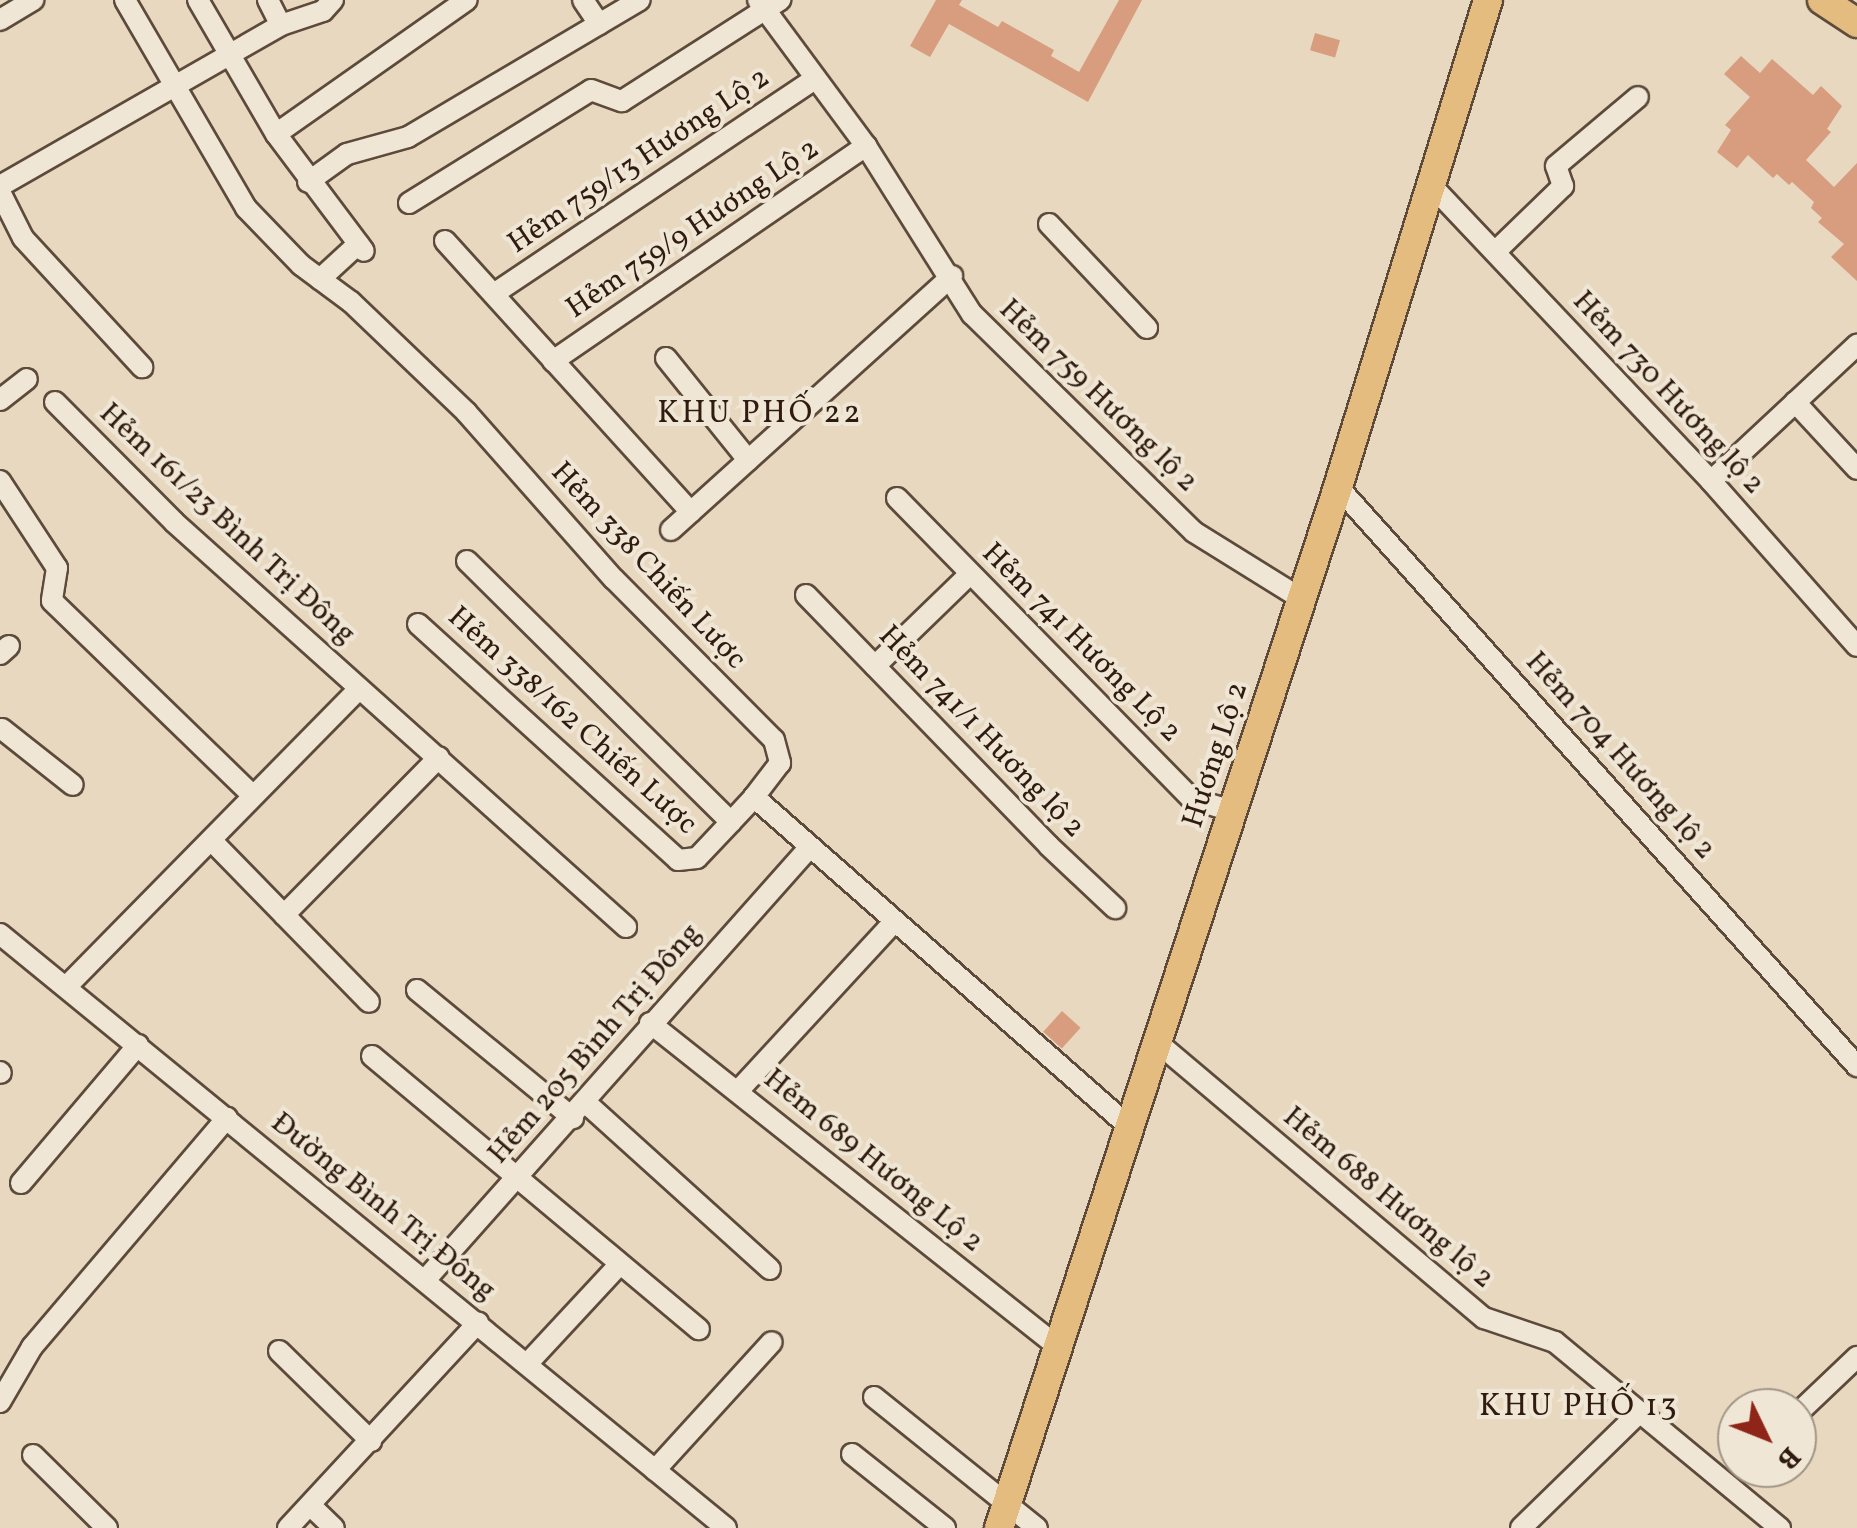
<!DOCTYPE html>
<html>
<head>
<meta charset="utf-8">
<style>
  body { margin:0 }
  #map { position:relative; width:1857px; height:1528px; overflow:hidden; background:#e7d8bf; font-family:Vollkorn,serif }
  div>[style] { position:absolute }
  .building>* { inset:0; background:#d89d7e; transform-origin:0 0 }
  .roads { filter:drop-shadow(2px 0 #5d4a3b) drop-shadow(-2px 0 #5d4a3b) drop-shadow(0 2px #5d4a3b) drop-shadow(0 -2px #5d4a3b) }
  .minor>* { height:20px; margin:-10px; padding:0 10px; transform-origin:10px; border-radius:10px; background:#efe6d5 }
  .major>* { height:28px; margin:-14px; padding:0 14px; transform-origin:14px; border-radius:14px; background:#e4bc80 }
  span { translate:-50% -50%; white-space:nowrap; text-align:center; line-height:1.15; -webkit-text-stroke:8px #efe6d5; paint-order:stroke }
  .street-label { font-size:30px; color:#2f1b0f }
  .neighbourhood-label { font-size:32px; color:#2f1b0f; letter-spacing:2.5px }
  .north { position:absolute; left:1717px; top:1388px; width:100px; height:100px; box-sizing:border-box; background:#efe6d5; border:2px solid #a29586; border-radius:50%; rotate:133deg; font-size:28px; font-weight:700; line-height:40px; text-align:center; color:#2f1b0f }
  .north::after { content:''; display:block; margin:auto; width:35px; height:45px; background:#8f2418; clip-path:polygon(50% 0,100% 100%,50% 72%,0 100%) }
</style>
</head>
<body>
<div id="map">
  <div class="building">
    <i style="clip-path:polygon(936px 0,962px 0,959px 5px,998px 27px,1002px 21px,1054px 50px,1051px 56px,1079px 72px,1119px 0,1142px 0,1088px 102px,949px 24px,930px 57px,910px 46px)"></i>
    <i style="left:1315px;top:33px;width:26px;height:18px;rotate:16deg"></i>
    <i style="clip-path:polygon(1741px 56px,1760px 73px,1772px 59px,1813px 95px,1821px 86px,1842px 106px,1827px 129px,1831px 132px,1806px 160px,1834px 187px,1857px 163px,1857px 281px,1831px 257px,1844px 244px,1818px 222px,1822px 218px,1811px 208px,1814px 202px,1792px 182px,1789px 185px,1777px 174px,1773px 178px,1748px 155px,1737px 168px,1717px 152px,1731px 130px,1725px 125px,1750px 97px,1724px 74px)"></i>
    <i style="left:1062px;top:1011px;width:25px;height:28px;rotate:42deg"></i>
  </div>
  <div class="roads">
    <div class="minor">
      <i style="left:125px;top:0;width:241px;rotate:59.8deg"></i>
      <i style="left:246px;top:208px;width:79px;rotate:46deg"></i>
      <i style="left:301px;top:265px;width:62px;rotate:36.5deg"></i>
      <i style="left:351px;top:302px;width:159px;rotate:43.7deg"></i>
      <i style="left:466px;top:412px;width:223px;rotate:48.5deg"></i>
      <i style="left:614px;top:579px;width:227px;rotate:45.2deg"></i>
      <i style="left:774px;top:740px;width:24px;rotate:75deg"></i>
      <i style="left:780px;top:763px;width:43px;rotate:127.4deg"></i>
      <i style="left:754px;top:797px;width:499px;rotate:41.3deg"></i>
      <i style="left:198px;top:0;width:155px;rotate:59.8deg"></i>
      <i style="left:276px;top:134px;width:146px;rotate:53.1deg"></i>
      <i style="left:268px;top:0;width:28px;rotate:63deg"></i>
      <i style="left:583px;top:0;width:29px;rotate:56deg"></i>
      <i style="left:758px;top:0;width:182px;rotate:53.5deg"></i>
      <i style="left:866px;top:146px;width:199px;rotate:57.8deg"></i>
      <i style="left:972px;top:314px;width:311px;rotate:44.5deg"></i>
      <i style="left:1194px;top:532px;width:125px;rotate:31.9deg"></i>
      <i style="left:0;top:20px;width:39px;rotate:-31deg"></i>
      <i style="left:276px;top:134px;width:233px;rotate:-35.1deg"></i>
      <i style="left:308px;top:182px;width:48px;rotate:-35.7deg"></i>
      <i style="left:347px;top:154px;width:63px;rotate:-15.6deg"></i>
      <i style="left:408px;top:137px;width:269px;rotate:-30.6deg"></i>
      <i style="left:1431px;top:185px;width:407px;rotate:46.6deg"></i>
      <i style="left:1711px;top:481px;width:220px;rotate:48.5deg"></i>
      <i style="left:0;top:186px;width:324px;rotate:-29.8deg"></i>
      <i style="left:281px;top:25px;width:44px;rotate:-18.4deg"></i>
      <i style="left:323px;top:11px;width:15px;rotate:-48deg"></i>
      <i style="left:0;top:192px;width:51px;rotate:63.4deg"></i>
      <i style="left:23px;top:238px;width:176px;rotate:47.3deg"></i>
      <i style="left:409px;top:203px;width:214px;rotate:-31.8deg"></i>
      <i style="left:591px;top:90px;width:33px;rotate:20deg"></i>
      <i style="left:622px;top:101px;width:188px;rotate:-32.6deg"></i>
      <i style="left:1049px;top:224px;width:143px;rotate:46.7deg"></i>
      <i style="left:445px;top:241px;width:366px;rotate:47.8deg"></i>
      <i style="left:1495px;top:252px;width:95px;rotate:-44.1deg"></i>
      <i style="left:1563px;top:186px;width:21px;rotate:-109deg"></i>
      <i style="left:1556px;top:166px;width:107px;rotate:-40.1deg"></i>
      <i style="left:320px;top:279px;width:52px;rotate:-42.6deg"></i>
      <i style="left:495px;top:293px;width:385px;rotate:-33.8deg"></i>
      <i style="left:666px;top:358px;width:131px;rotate:51.2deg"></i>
      <i style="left:553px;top:361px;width:380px;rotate:-34.5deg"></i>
      <i style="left:0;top:400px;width:34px;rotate:-38deg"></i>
      <i style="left:55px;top:402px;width:169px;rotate:45.2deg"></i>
      <i style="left:174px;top:522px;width:607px;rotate:41.86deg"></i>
      <i style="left:1795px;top:402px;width:91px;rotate:47.2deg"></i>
      <i style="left:0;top:481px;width:104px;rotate:56.8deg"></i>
      <i style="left:57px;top:568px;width:33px;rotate:99deg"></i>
      <i style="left:52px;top:601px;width:280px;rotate:44.1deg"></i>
      <i style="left:1711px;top:481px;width:200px;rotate:-43deg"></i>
      <i style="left:1338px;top:487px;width:778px;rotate:48.13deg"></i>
      <i style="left:897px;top:498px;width:421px;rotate:45.6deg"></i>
      <i style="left:1192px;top:799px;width:42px;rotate:16.7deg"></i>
      <i style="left:671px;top:530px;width:379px;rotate:-42.1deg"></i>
      <i style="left:467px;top:561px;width:371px;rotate:44.7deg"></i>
      <i style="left:731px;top:822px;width:34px;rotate:-47deg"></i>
      <i style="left:806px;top:595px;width:349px;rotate:45.9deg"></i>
      <i style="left:1049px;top:846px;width:91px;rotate:43.2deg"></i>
      <i style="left:418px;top:624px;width:351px;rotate:42.2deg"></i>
      <i style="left:678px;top:860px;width:19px;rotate:-6deg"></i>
      <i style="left:697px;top:858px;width:50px;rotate:-46.6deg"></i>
      <i style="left:0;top:654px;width:12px;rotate:-42deg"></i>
      <i style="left:875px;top:666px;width:132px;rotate:-44.1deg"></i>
      <i style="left:2px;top:729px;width:90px;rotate:38.3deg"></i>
      <i style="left:211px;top:840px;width:226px;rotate:45.7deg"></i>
      <i style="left:284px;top:915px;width:221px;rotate:-45.5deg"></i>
      <i style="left:0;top:934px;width:938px;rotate:39.29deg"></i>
      <i style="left:66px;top:987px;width:418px;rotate:-45.5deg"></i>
      <i style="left:417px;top:990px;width:202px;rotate:39.4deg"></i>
      <i style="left:650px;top:1023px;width:520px;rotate:38.44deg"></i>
      <i style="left:1157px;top:1042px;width:428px;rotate:40.2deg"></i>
      <i style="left:1484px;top:1318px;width:75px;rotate:18.7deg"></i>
      <i style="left:1555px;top:1342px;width:292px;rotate:39.6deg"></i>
      <i style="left:372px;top:1056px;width:426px;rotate:39.9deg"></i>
      <i style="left:0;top:1072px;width:1px;rotate:45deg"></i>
      <i style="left:738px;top:1091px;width:231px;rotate:-47.3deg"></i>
      <i style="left:585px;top:1102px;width:249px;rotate:42.1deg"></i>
      <i style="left:21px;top:1183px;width:181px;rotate:-49.7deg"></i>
      <i style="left:426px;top:1279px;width:577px;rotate:-48.37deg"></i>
      <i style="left:279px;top:1351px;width:129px;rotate:44.4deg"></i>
      <i style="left:527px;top:1364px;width:135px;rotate:-47.1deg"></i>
      <i style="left:874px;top:1397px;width:209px;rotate:38.8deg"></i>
      <i style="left:0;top:1402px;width:64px;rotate:-59.8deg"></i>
      <i style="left:32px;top:1347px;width:301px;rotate:-49.6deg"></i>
      <i style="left:1797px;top:1414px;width:83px;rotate:-43.5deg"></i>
      <i style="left:852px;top:1454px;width:119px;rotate:38.5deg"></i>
      <i style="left:33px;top:1455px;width:104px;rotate:44.6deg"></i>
      <i style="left:655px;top:1470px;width:173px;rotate:-47.6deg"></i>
      <i style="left:310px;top:1505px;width:33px;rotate:44deg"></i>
      <i style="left:288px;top:1528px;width:280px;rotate:-47.2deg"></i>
      <i style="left:1521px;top:1528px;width:166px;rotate:-44.3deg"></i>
    </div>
    <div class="major">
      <i style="left:1822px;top:0;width:42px;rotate:33.3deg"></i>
      <i style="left:999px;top:1528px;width:1095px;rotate:-71.96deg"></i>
      <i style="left:1338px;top:487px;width:510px;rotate:-72.88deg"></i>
    </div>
  </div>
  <div class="street-label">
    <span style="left:639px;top:161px;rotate:-34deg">Hẻm 759/13 Hương Lộ 2</span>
    <span style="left:693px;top:229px;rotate:-34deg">Hẻm 759/9 Hương Lộ 2</span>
    <span style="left:1668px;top:393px;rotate:47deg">Hẻm 730 Hương lộ 2</span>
    <span style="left:1098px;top:396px;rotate:44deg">Hẻm 759 Hương lộ 2</span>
    <span style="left:227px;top:524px;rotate:43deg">Hẻm 161/23 Bình Trị Đông</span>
    <span style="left:648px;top:566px;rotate:47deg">Hẻm 338 Chiến Lược</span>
    <span style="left:1081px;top:643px;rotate:45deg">Hẻm 741 Hương Lộ 2</span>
    <span style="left:572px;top:721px;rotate:42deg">Hẻm 338/162 Chiến Lược</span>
    <span style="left:981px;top:732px;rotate:46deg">Hẻm 741/1 Hương lộ 2</span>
    <span style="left:1216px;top:755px;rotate:-72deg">Hương Lộ 2</span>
    <span style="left:1620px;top:756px;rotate:48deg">Hẻm 704 Hương lộ 2</span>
    <span style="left:595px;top:1044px;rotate:-49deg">Hẻm 205 Bình Trị Đông</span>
    <span style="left:873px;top:1161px;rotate:39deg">Hẻm 689 Hương Lộ 2</span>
    <span style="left:1388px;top:1198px;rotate:40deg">Hẻm 688 Hương lộ 2</span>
    <span style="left:383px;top:1207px;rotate:39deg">Đường Bình Trị Đông</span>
  </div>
  <div class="neighbourhood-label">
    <span style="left:760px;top:414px">KHU PHỐ 22</span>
    <span style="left:1579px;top:1407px">KHU PHỐ 13</span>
  </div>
  <div class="north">B</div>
</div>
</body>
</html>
